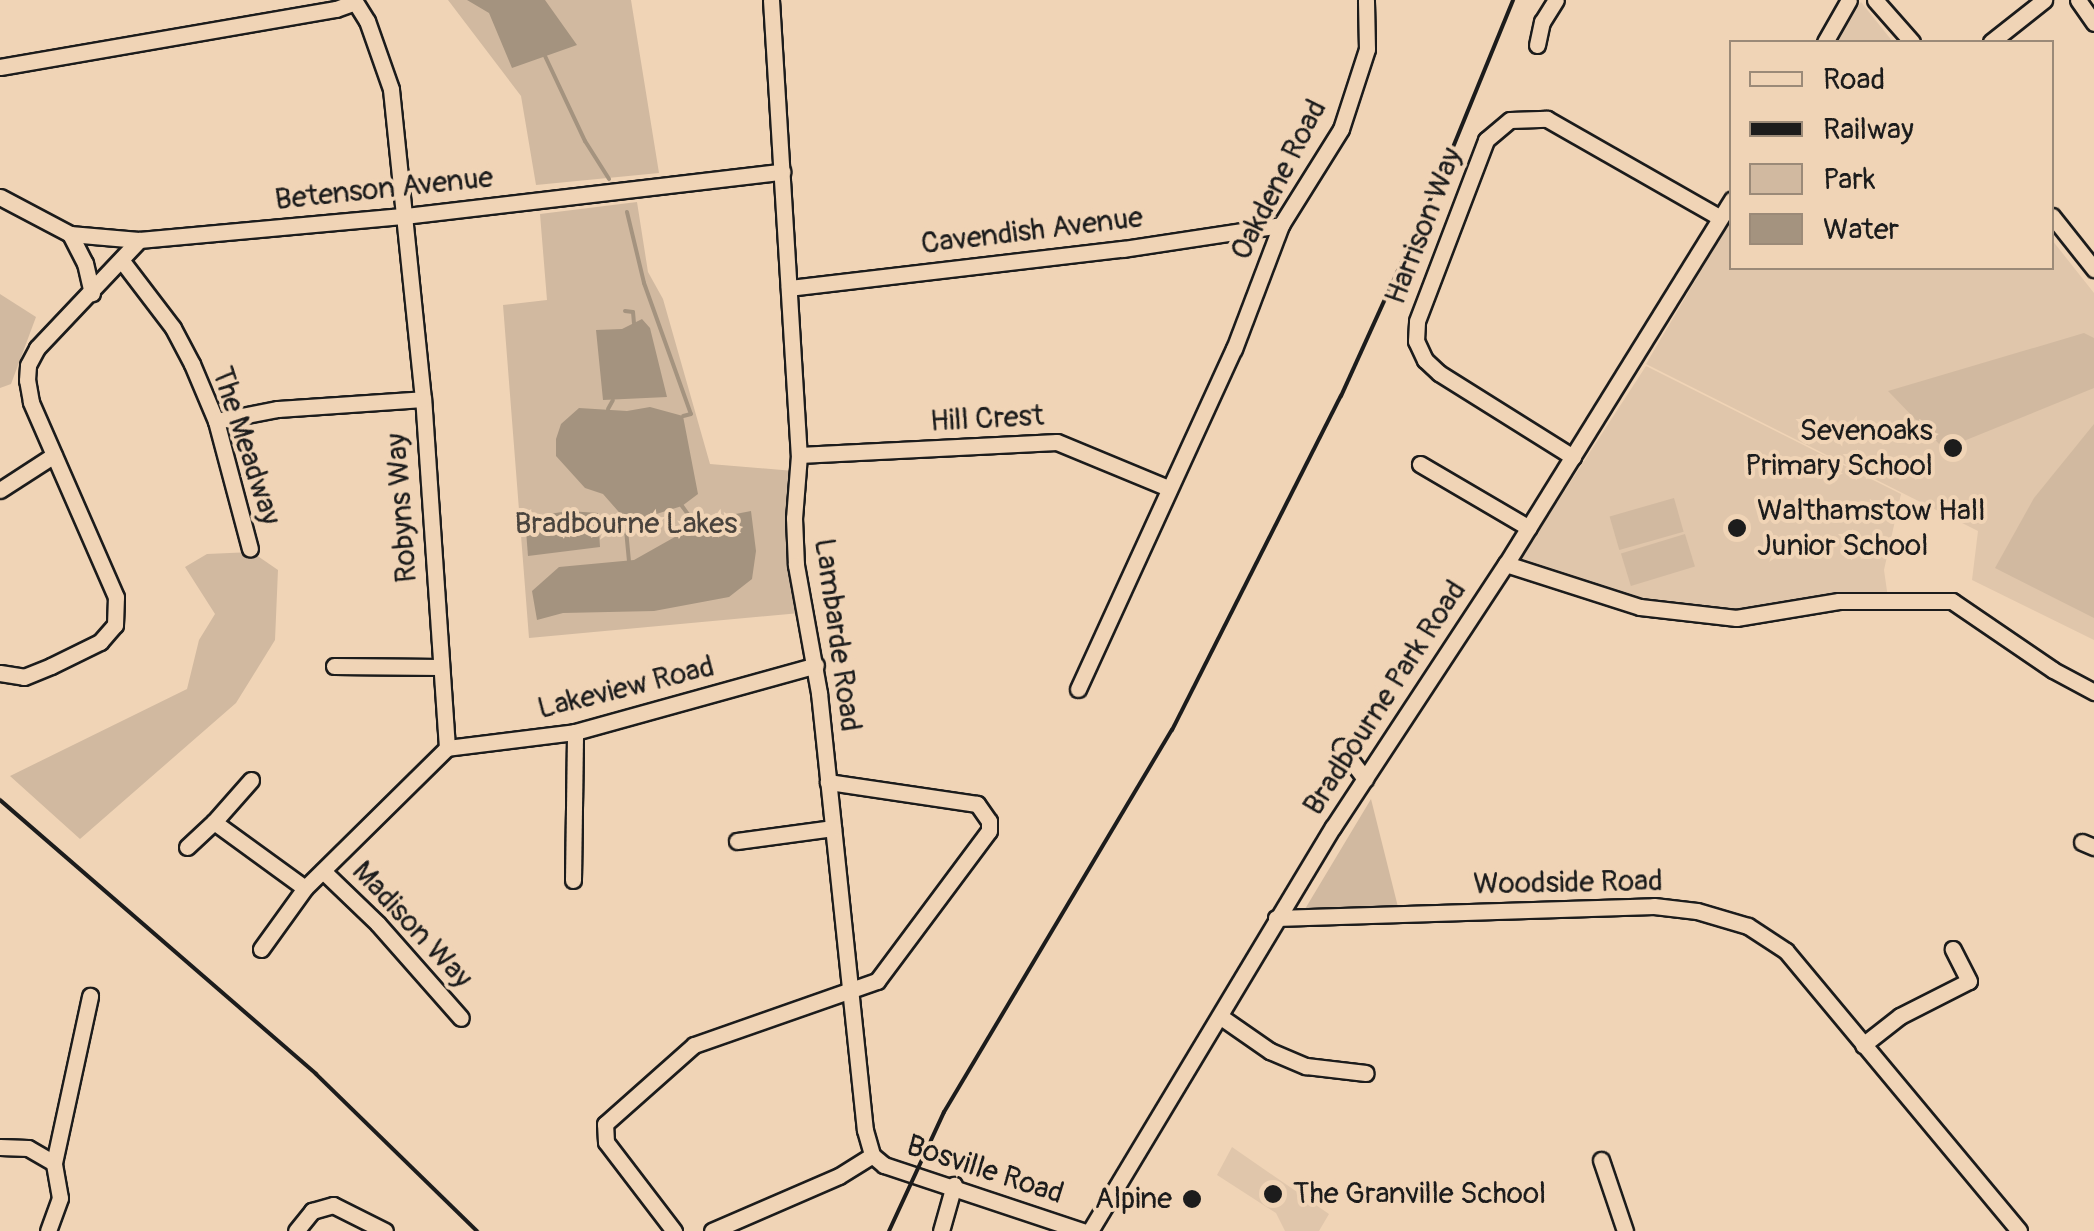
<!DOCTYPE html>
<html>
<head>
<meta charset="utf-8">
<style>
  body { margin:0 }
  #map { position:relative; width:2094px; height:1231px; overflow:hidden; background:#f0d4b6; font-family:Pangolin,sans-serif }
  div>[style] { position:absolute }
  .built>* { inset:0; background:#e0c6ab }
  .green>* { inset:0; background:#d1b9a0; transform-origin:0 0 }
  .water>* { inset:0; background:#a4937f }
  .stream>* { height:4px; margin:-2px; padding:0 2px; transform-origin:2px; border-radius:2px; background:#a4937f }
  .roads { filter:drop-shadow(2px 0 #1c1c1c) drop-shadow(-2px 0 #1c1c1c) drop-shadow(0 2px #1c1c1c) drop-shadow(0 -2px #1c1c1c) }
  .street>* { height:15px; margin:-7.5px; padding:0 7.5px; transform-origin:7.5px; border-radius:7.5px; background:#f0d4b6 }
  .rail>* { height:4px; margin:-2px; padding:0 2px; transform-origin:2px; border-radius:2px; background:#1c1c1c }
  .dots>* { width:28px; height:28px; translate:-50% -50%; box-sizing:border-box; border:5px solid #f0d4b6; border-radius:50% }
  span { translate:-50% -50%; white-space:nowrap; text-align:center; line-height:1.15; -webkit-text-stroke:8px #f0d4b6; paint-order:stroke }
  .street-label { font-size:30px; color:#1c1c1c }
  .poi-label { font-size:30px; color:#1c1c1c }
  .right { translate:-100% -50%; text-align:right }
  .left { translate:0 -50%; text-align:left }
  .park-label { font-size:30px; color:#49433d }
  .legend { position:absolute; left:1729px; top:40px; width:325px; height:230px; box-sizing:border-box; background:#f0d4b6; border:2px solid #9b8a78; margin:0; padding:12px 18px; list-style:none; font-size:30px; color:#1c1c1c }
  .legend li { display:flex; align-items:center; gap:20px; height:50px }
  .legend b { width:50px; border:2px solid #9b8a78 }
</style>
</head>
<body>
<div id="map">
  <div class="built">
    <i style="clip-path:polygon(1861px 2px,1893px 42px,1836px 42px)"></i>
    <i style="clip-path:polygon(1731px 220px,1732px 268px,2052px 268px,2052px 240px,2094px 293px,2094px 640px,1972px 580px,1978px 531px,1646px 364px)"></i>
    <i style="clip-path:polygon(1646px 366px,1901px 494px,1884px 570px,1888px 598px,1736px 616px,1641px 602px,1519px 561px)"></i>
    <i style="clip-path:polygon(1232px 1147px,1329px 1214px,1319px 1231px,1285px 1231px,1276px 1213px,1217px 1175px)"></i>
  </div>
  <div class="green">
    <i style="clip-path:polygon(448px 0,631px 0,659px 173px,536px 185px,521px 96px)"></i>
    <i style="clip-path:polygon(637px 202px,648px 272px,663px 299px,710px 464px,794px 471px,800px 613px,529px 638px,503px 305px,547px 300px,540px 214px)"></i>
    <i style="clip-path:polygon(0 294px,36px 317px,11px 384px,0 388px)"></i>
    <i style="clip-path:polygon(2084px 333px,2094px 338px,2094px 388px,1944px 449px,1888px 391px)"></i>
    <i style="clip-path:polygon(2094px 424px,2094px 618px,1995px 568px,2034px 498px)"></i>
    <i style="left:1674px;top:498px;width:35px;height:67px;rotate:74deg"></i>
    <i style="left:1685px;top:534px;width:34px;height:67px;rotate:73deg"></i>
    <i style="clip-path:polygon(252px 552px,278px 570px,275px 640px,236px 703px,80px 839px,10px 776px,187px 689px,199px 640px,215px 614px,185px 567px,207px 554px)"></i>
    <i style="clip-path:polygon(1371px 799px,1398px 907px,1302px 914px)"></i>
  </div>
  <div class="water">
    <i style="clip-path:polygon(467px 0,545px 0,577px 45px,512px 68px,489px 13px)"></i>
    <i style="clip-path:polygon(642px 319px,650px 328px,667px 397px,603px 400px,596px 330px,622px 329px)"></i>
    <i style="clip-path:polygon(650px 407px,683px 416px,698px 494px,682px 506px,637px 520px,625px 519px,603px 494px,585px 488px,556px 456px,556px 439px,561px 424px,579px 408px,627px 411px)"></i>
    <i style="clip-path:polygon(568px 511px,598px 513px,600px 547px,528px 556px,525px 518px)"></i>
    <i style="clip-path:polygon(751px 511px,756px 551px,752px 579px,729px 597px,654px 611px,563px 613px,537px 620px,532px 591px,559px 567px,634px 560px,705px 520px)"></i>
  </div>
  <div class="stream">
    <i style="left:545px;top:56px;width:94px;rotate:64.8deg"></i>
    <i style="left:585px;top:141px;width:45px;rotate:57.7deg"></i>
    <i style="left:627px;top:212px;width:73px;rotate:76.5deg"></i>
    <i style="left:644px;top:283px;width:139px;rotate:70.3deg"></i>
    <i style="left:691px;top:414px;width:8px;rotate:166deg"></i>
    <i style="left:625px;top:311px;width:8px;rotate:7deg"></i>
    <i style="left:633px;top:312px;width:11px;rotate:85deg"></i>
    <i style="left:608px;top:409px;width:10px;rotate:-61deg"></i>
    <i style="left:682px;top:506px;width:24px;rotate:54deg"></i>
    <i style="left:625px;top:519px;width:42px;rotate:84.6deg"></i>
  </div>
  <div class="roads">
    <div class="street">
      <i style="left:771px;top:0;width:456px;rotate:86.5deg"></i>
      <i style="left:799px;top:455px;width:63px;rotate:94.5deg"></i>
      <i style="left:794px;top:518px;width:47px;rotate:87.6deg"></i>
      <i style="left:796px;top:565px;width:130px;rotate:79.8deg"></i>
      <i style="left:819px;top:693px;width:439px;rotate:84deg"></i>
      <i style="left:865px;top:1130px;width:26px;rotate:74deg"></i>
      <i style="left:1875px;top:0;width:56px;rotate:48.6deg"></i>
      <i style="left:2078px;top:0;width:28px;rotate:55deg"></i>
      <i style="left:1825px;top:42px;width:48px;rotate:-60.3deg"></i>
      <i style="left:1991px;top:42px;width:68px;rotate:-38.4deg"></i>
      <i style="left:1537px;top:45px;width:24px;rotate:-78deg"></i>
      <i style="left:1542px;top:22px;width:26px;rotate:-58deg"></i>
      <i style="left:0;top:67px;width:341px;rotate:-9.8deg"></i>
      <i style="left:336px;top:9px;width:20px;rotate:-20deg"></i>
      <i style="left:0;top:197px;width:79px;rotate:27.9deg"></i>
      <i style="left:70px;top:234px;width:69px;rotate:5deg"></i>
      <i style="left:139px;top:240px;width:267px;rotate:-5.2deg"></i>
      <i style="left:405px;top:216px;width:380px;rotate:-6.7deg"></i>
      <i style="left:2052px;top:216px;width:68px;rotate:51.6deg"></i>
      <i style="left:70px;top:234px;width:33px;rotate:63deg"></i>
      <i style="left:85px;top:263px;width:31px;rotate:77deg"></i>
      <i style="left:122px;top:261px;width:84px;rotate:52.7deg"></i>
      <i style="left:173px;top:328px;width:41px;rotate:62.2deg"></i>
      <i style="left:192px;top:364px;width:62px;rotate:67.2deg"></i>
      <i style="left:216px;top:421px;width:132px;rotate:75.1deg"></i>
      <i style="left:789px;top:288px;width:336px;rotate:-6.7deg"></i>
      <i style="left:1123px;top:249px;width:160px;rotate:-8.6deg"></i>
      <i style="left:216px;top:421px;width:63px;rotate:-11deg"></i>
      <i style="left:278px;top:409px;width:145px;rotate:-3.9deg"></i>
      <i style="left:799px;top:455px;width:258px;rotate:-2.9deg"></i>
      <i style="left:1057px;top:442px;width:120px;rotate:22.5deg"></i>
      <i style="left:1573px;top:457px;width:158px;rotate:-147.9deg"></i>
      <i style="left:1439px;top:373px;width:19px;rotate:-137deg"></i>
      <i style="left:1425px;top:360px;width:21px;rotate:-115deg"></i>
      <i style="left:1416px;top:341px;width:20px;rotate:-87deg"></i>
      <i style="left:1417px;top:321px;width:194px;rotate:-69.1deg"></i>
      <i style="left:1486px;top:140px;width:31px;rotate:-40deg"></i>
      <i style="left:1510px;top:120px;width:37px;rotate:-2deg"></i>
      <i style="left:1547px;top:119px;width:198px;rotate:29.7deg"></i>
      <i style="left:1420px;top:464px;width:126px;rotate:30.4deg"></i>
      <i style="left:0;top:490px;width:64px;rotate:-32.9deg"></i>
      <i style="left:1506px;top:564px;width:141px;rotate:17.8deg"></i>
      <i style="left:1640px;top:607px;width:97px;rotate:6.5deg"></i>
      <i style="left:1736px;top:618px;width:104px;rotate:-9.4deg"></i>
      <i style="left:1839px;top:601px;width:113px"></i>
      <i style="left:1952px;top:601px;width:122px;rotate:34.3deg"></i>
      <i style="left:2053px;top:670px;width:47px;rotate:28.2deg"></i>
      <i style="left:334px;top:666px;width:106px;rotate:0.5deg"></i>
      <i style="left:0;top:673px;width:24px;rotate:9deg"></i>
      <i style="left:24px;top:677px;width:29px;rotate:-22deg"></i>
      <i style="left:51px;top:666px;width:55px;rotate:-26.1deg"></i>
      <i style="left:100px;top:642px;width:23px;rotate:-49deg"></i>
      <i style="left:115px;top:625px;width:28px;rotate:-88deg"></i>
      <i style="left:116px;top:597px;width:213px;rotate:-113.6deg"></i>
      <i style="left:31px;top:402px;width:22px;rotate:-100deg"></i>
      <i style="left:27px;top:380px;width:15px;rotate:-86deg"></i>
      <i style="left:28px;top:365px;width:19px;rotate:-62deg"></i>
      <i style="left:37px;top:348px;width:149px;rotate:-46.6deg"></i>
      <i style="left:1078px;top:689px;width:374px;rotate:-65.4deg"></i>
      <i style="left:1234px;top:349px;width:133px;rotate:-69.2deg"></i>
      <i style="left:1281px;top:225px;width:113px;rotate:-58deg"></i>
      <i style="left:1341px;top:129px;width:84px;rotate:-72deg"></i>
      <i style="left:1367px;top:49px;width:49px;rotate:-91.2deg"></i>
      <i style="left:1341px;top:747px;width:40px;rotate:53deg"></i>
      <i style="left:447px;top:748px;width:129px;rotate:-7.1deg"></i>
      <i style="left:575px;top:732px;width:250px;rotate:-15.5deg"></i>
      <i style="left:251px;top:780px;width:56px;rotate:131.4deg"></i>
      <i style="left:214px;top:822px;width:112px;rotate:36deg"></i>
      <i style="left:737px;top:841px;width:97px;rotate:-7.7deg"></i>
      <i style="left:2082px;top:842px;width:13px;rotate:23deg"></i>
      <i style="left:187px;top:847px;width:37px;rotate:-43deg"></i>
      <i style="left:323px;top:871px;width:76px;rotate:43.9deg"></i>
      <i style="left:378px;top:924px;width:125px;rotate:48.6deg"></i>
      <i style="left:573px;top:880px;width:148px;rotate:-89.2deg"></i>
      <i style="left:1276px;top:918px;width:378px;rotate:-1.8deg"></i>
      <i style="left:1654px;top:906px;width:43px;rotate:6.6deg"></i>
      <i style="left:1697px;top:911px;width:53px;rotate:16.4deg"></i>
      <i style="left:1748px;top:926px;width:45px;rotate:33.3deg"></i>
      <i style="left:1786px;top:951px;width:364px;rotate:50.2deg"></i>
      <i style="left:261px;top:949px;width:75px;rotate:-54.2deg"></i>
      <i style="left:305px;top:888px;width:199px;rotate:-44.6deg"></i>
      <i style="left:447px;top:748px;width:350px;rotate:-93.9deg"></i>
      <i style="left:423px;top:399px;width:312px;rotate:-95.9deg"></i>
      <i style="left:391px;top:89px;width:72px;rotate:-109.4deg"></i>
      <i style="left:367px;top:21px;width:25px;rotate:-122deg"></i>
      <i style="left:1221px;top:1017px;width:60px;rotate:34.8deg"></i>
      <i style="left:1270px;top:1051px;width:39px;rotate:23deg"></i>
      <i style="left:1306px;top:1066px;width:60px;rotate:6.7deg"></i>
      <i style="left:1863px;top:1045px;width:47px;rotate:-38.1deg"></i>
      <i style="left:1900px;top:1016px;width:77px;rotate:-26.9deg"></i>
      <i style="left:1969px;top:981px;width:36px;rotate:-117deg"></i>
      <i style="left:0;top:1147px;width:28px;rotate:2deg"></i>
      <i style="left:28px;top:1148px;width:30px;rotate:30deg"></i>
      <i style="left:54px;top:1163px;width:171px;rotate:-77.8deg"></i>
      <i style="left:872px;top:1155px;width:16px;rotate:40deg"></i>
      <i style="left:884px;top:1165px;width:209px;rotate:18.4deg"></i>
      <i style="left:1601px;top:1160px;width:75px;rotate:71.3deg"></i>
      <i style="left:48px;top:1231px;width:35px;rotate:-70deg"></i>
      <i style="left:60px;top:1198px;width:36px;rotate:-100deg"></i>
      <i style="left:296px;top:1231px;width:26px;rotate:-51deg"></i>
      <i style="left:312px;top:1211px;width:22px;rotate:-16deg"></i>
      <i style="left:333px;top:1205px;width:58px;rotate:26.6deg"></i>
      <i style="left:674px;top:1231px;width:112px;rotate:-127.4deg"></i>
      <i style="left:606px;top:1142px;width:18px;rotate:-93deg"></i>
      <i style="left:605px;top:1124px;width:119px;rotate:-41.6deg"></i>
      <i style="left:694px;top:1045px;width:194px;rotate:-19.3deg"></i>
      <i style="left:877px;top:981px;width:187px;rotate:-53.3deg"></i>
      <i style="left:989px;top:831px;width:10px;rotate:-90deg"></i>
      <i style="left:989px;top:821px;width:21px;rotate:-125deg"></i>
      <i style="left:977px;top:804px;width:151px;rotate:-171.6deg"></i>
      <i style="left:712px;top:1231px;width:138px;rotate:-23.4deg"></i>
      <i style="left:839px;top:1176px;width:39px;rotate:-32deg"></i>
      <i style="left:941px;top:1231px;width:48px;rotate:-74.2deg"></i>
      <i style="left:1090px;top:1231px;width:471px;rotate:-59deg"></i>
      <i style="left:1333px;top:827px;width:315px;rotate:-56.7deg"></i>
      <i style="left:1506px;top:564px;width:429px;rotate:-58.2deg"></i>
    </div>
  </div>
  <div class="rail">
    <i style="left:0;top:800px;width:418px;rotate:40.9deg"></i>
    <i style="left:316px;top:1074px;width:225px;rotate:44.3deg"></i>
    <i style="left:889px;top:1231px;width:131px;rotate:-65.2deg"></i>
    <i style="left:944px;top:1112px;width:445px;rotate:-59.2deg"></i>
    <i style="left:1172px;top:730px;width:374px;rotate:-63.2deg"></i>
    <i style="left:1341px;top:396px;width:257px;rotate:-65.6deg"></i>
    <i style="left:1447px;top:162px;width:175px;rotate:-67.8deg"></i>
  </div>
  <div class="dots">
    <i style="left:1953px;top:448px;background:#1c1c1c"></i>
    <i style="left:1737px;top:528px;background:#1c1c1c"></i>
    <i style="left:1273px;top:1194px;background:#1c1c1c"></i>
    <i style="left:1192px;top:1199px;background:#1c1c1c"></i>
  </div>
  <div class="street-label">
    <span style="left:1279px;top:180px;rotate:-63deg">Oakdene Road</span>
    <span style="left:384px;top:189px;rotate:-6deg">Betenson Avenue</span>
    <span style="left:1424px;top:226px;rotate:-69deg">Harrison Way</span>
    <span style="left:1032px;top:231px;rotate:-7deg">Cavendish Avenue</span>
    <span style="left:987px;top:419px;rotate:-3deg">Hill Crest</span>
    <span style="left:246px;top:446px;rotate:72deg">The Meadway</span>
    <span style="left:402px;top:508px;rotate:-94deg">Robyns Way</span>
    <span style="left:837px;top:635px;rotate:82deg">Lambarde Road</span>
    <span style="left:626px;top:688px;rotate:-14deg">Lakeview Road</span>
    <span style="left:1385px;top:698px;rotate:-57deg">Bradbourne Park Road</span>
    <span style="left:1568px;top:883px;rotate:-1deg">Woodside Road</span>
    <span style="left:412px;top:925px;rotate:47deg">Madison Way</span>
    <span style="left:985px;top:1170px;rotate:18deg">Bosville Road</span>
  </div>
  <div class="poi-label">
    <span class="right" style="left:1933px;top:448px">Sevenoaks<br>Primary School</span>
    <span class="left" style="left:1757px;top:528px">Walthamstow Hall<br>Junior School</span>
    <span class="left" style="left:1293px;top:1194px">The Granville School</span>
    <span class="right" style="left:1172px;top:1199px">Alpine</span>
  </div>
  <div class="park-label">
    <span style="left:626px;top:524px">Bradbourne Lakes</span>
  </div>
  <ul class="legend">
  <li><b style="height:12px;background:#f0d4b6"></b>Road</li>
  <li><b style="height:12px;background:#1c1c1c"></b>Railway</li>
  <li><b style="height:28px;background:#d1b9a0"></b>Park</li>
  <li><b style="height:28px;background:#a4937f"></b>Water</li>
  </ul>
</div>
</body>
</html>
